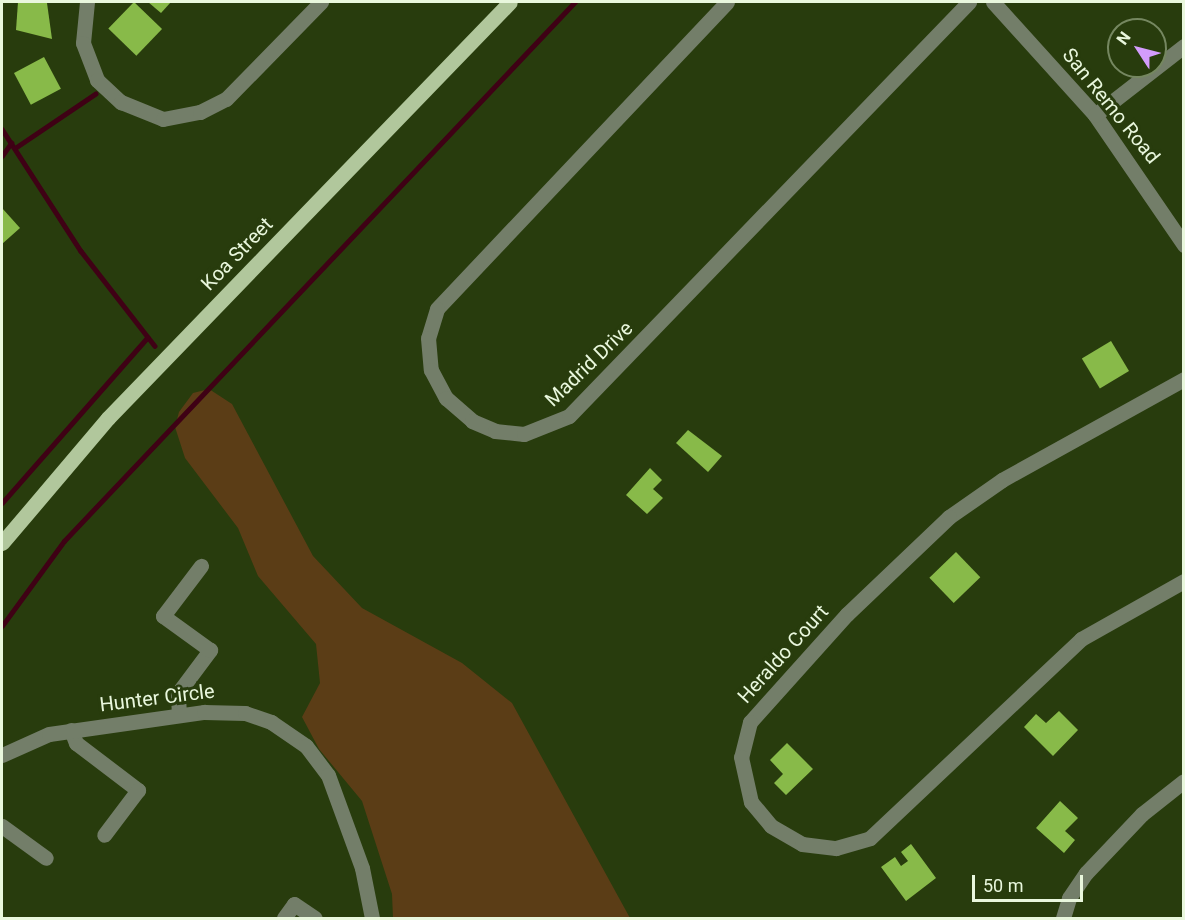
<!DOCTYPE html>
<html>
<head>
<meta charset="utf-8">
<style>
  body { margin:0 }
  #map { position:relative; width:1185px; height:920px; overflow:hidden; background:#283c0d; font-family:Roboto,sans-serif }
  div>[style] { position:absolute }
  .green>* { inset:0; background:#5b3d16 }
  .stream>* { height:4.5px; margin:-2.25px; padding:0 2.25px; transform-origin:2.25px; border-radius:2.25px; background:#3f0115 }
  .building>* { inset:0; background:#88ba49; transform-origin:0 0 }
  .minor>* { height:15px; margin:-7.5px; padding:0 7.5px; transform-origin:7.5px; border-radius:7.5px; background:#737e69 }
  .major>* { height:15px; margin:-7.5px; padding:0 7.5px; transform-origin:7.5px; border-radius:7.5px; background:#b1c79c }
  span { translate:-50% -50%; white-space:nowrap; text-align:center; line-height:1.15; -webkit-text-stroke:6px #283c0d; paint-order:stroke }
  .street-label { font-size:20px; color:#e9f7dd }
  .frame { position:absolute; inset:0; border:3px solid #e9f7dd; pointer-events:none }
  .north { position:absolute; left:1107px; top:18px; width:60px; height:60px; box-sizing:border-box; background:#283c0d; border:2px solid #758760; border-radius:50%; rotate:306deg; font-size:16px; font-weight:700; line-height:24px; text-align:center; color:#e9f7dd }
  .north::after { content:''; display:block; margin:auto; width:21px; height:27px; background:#d39cfc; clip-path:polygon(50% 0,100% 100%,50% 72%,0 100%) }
  .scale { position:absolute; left:972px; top:875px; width:111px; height:27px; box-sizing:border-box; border:3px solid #e9f7dd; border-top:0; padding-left:8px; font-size:18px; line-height:21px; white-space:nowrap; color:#e9f7dd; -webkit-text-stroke:4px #283c0d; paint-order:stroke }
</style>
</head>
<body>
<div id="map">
  <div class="green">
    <i style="clip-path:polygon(209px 389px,232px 404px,313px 556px,362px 608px,462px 663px,512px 703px,630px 918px,393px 918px,392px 894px,362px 801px,319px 749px,302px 717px,320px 683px,316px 644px,258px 576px,238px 528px,185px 458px,175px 427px,179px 412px,193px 393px)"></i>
  </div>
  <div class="stream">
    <i style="left:2px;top:129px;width:145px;rotate:57.1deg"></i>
    <i style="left:81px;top:251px;width:120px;rotate:52.1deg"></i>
    <i style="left:15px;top:148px;width:97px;rotate:-34deg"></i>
    <i style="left:2px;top:156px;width:16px;rotate:-55deg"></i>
    <i style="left:2px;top:503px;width:220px;rotate:-48.7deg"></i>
    <i style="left:2px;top:626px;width:105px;rotate:-53.9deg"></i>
    <i style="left:64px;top:541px;width:743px;rotate:-46.53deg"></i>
  </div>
  <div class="building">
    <i style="clip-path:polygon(18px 2px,47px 3px,52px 39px,16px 30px)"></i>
    <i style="left:134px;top:2px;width:39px;height:37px;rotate:44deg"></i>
    <i style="clip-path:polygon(148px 2px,171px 2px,161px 13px)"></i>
    <i style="left:44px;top:57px;width:36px;height:34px;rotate:62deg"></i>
    <i style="clip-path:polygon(2px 208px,20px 228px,2px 244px)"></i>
    <i style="left:1111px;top:341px;width:35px;height:34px;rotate:59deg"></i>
    <i style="clip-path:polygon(688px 430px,722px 456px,708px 472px,676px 443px)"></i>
    <i style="clip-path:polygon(650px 468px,662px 480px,653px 489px,663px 498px,647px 514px,626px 495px)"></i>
    <i style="left:956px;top:552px;width:35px;height:37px;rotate:46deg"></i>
    <i style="clip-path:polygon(1059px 711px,1078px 730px,1053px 756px,1024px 727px,1036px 714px,1046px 723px)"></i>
    <i style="clip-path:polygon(787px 743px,813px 769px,786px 795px,774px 783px,783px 774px,770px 760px)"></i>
    <i style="clip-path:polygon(1060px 801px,1078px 818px,1065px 831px,1075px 840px,1064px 853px,1036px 828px)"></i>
    <i style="clip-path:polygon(911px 844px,936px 878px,906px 901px,881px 867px,895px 857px,901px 866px,908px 861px,901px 852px)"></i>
  </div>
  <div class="minor">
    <i style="left:87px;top:2px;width:41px;rotate:95.6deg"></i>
    <i style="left:83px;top:43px;width:40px;rotate:69deg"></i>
    <i style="left:97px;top:80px;width:33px;rotate:43deg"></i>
    <i style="left:121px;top:102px;width:45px;rotate:22deg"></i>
    <i style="left:163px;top:119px;width:38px;rotate:-11deg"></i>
    <i style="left:200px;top:112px;width:29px;rotate:-27deg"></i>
    <i style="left:226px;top:99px;width:136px;rotate:-45.6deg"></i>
    <i style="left:727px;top:2px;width:422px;rotate:133.4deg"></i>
    <i style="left:437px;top:309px;width:30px;rotate:107deg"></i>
    <i style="left:428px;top:338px;width:32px;rotate:85deg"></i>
    <i style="left:431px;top:370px;width:32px;rotate:62deg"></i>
    <i style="left:446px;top:398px;width:35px;rotate:41deg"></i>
    <i style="left:472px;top:421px;width:25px;rotate:23deg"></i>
    <i style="left:495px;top:431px;width:29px;rotate:6deg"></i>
    <i style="left:524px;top:434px;width:48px;rotate:-21.8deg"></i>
    <i style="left:569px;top:416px;width:576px;rotate:-45.99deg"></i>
    <i style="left:993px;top:2px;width:152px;rotate:47.9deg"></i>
    <i style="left:1095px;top:115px;width:158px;rotate:55.6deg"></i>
    <i style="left:1095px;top:115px;width:113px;rotate:-37.8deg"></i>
    <i style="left:1184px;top:379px;width:208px;rotate:151deg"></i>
    <i style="left:1002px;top:480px;width:65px;rotate:145.1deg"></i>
    <i style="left:949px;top:517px;width:141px;rotate:136.4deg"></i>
    <i style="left:847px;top:614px;width:145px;rotate:131.9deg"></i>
    <i style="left:750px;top:722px;width:36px;rotate:104deg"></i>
    <i style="left:741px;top:757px;width:46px;rotate:77.5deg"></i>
    <i style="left:751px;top:802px;width:31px;rotate:50deg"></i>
    <i style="left:771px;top:826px;width:36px;rotate:30deg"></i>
    <i style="left:802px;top:844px;width:34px;rotate:7deg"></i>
    <i style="left:836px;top:848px;width:35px;rotate:-16deg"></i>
    <i style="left:870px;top:838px;width:290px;rotate:-43.3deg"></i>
    <i style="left:1081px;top:639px;width:118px;rotate:-29.4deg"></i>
    <i style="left:179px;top:715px;width:22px;rotate:-93deg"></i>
    <i style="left:178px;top:693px;width:54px;rotate:-53.3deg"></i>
    <i style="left:210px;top:650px;width:58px;rotate:-144.1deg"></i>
    <i style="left:163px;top:616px;width:63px;rotate:-52.8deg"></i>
    <i style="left:71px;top:730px;width:14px;rotate:69deg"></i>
    <i style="left:76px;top:743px;width:78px;rotate:37.2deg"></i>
    <i style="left:138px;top:790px;width:56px;rotate:127.1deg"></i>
    <i style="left:2px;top:755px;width:51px;rotate:-24.1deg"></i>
    <i style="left:49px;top:734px;width:157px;rotate:-8.1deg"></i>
    <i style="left:204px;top:712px;width:41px;rotate:1.4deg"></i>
    <i style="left:245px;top:713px;width:28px;rotate:19deg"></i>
    <i style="left:271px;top:722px;width:42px;rotate:34.4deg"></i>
    <i style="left:306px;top:746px;width:36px;rotate:53deg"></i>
    <i style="left:328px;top:775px;width:99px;rotate:69.9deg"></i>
    <i style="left:362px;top:868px;width:51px;rotate:78.7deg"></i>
    <i style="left:2px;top:826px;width:54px;rotate:36deg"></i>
    <i style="left:284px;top:918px;width:17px;rotate:-54deg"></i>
    <i style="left:294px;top:904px;width:25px;rotate:34deg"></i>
    <i style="left:1063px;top:918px;width:21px;rotate:-73deg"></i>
    <i style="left:1069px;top:898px;width:30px;rotate:-56deg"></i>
    <i style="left:1086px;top:873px;width:81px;rotate:-46.5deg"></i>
    <i style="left:1142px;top:814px;width:53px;rotate:-38.2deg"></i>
  </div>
  <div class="major">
    <i style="left:2px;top:543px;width:164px;rotate:-49.7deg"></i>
    <i style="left:108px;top:418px;width:578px;rotate:-45.98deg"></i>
  </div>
  <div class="street-label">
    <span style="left:1111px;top:106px;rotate:51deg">San Remo Road</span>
    <span style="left:237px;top:254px;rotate:-46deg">Koa Street</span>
    <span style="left:589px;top:364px;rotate:-44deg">Madrid Drive</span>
    <span style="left:783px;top:654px;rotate:-48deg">Heraldo Court</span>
    <span style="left:157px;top:698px;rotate:-7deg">Hunter Circle</span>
  </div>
  <div class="frame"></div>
  <div class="north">N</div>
  <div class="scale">50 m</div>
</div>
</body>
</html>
